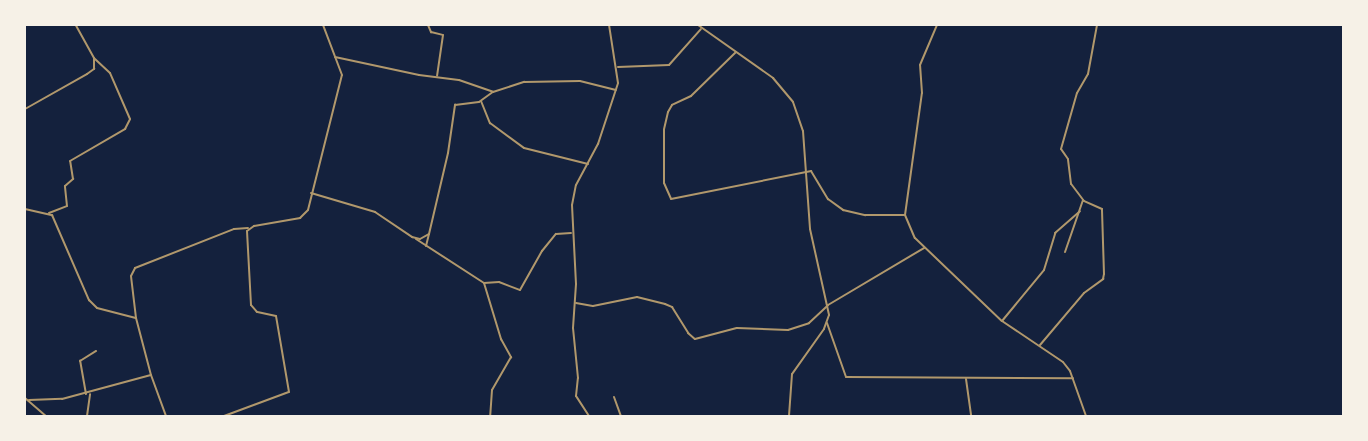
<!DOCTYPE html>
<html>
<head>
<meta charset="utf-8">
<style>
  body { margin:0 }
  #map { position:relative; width:1368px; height:441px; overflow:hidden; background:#14213d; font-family:Ubuntu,sans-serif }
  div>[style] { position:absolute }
  .minor>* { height:2px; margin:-1px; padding:0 1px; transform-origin:1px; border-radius:1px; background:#b1986c }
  span { translate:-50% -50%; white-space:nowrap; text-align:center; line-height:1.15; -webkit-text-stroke:5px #f6f1e7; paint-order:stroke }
  .frame { position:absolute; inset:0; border:26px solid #f6f1e7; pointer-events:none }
</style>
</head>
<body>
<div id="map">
  <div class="minor">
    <i style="left:428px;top:25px;width:8px;rotate:67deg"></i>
    <i style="left:431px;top:32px;width:12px;rotate:14deg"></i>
    <i style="left:443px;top:35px;width:41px;rotate:98.3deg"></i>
    <i style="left:698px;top:25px;width:92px;rotate:35.2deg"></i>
    <i style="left:773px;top:78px;width:31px;rotate:50deg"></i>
    <i style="left:793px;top:102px;width:31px;rotate:71deg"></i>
    <i style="left:803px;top:131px;width:98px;rotate:85.9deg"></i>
    <i style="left:810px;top:229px;width:88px;rotate:77.5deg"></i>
    <i style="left:829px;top:315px;width:15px;rotate:110deg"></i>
    <i style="left:824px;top:329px;width:55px;rotate:125.4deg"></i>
    <i style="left:792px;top:374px;width:42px;rotate:94.1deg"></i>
    <i style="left:736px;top:52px;width:63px;rotate:135.6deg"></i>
    <i style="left:691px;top:96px;width:21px;rotate:155deg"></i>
    <i style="left:672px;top:105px;width:8px;rotate:120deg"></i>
    <i style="left:668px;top:112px;width:18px;rotate:103deg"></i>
    <i style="left:664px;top:130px;width:53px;rotate:90deg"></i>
    <i style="left:664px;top:183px;width:17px;rotate:66deg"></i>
    <i style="left:671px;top:199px;width:143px;rotate:-11.3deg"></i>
    <i style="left:811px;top:171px;width:33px;rotate:59deg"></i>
    <i style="left:828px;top:199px;width:19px;rotate:36deg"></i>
    <i style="left:843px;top:210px;width:23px;rotate:13deg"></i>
    <i style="left:865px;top:215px;width:40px"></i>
    <i style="left:905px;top:215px;width:25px;rotate:67deg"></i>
    <i style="left:915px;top:238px;width:120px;rotate:43.7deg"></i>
    <i style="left:1002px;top:321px;width:73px;rotate:33.9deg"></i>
    <i style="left:1063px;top:362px;width:11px;rotate:52deg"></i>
    <i style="left:1070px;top:371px;width:48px;rotate:70.4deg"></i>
    <i style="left:335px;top:57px;width:86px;rotate:12.1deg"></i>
    <i style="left:419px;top:75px;width:40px;rotate:7.1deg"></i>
    <i style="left:459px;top:80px;width:36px;rotate:19deg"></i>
    <i style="left:618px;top:67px;width:51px;rotate:-2.2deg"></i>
    <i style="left:669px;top:65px;width:48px;rotate:-48.4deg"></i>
    <i style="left:481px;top:101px;width:24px;rotate:68deg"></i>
    <i style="left:490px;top:123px;width:42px;rotate:36.3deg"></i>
    <i style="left:524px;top:148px;width:66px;rotate:14deg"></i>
    <i style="left:25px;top:109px;width:71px;rotate:-29.4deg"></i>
    <i style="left:87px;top:74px;width:9px;rotate:-36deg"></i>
    <i style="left:94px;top:69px;width:11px;rotate:-90deg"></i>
    <i style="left:311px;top:193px;width:67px;rotate:16.5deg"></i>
    <i style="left:375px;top:212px;width:45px;rotate:34deg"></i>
    <i style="left:412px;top:237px;width:8px;rotate:14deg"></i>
    <i style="left:420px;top:239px;width:10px;rotate:-29deg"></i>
    <i style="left:429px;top:234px;width:83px;rotate:-76.8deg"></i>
    <i style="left:448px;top:153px;width:49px;rotate:-81.7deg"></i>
    <i style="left:455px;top:105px;width:24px;rotate:-7deg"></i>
    <i style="left:479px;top:102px;width:17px;rotate:-36deg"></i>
    <i style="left:493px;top:92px;width:33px;rotate:-18deg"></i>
    <i style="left:524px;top:82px;width:56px;rotate:-1deg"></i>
    <i style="left:580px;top:81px;width:37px;rotate:14deg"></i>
    <i style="left:25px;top:209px;width:28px;rotate:13deg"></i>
    <i style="left:52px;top:215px;width:93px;rotate:66.5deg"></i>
    <i style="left:89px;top:300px;width:11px;rotate:45deg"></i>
    <i style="left:97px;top:308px;width:40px;rotate:14.4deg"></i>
    <i style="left:136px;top:318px;width:59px;rotate:75.3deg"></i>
    <i style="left:151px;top:375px;width:44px;rotate:69.9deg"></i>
    <i style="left:49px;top:213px;width:19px;rotate:-21deg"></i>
    <i style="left:67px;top:206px;width:20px;rotate:-96deg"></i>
    <i style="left:65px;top:186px;width:11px;rotate:-41deg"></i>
    <i style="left:73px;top:179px;width:18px;rotate:-99deg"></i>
    <i style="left:70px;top:161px;width:64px;rotate:-30.2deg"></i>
    <i style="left:125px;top:129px;width:11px;rotate:-63deg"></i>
    <i style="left:130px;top:119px;width:50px;rotate:-113.5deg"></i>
    <i style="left:110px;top:73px;width:22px;rotate:-137deg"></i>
    <i style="left:94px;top:58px;width:38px;rotate:-119deg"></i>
    <i style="left:905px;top:215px;width:123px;rotate:-82.1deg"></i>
    <i style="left:922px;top:93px;width:28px;rotate:-94deg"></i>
    <i style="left:920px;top:65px;width:43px;rotate:-67deg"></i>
    <i style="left:416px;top:239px;width:81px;rotate:32.9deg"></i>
    <i style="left:484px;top:283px;width:15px;rotate:-4deg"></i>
    <i style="left:499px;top:282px;width:22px;rotate:21deg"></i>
    <i style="left:520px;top:290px;width:45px;rotate:-60.6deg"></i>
    <i style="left:542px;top:251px;width:22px;rotate:-51deg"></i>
    <i style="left:556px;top:234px;width:15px;rotate:-4deg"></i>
    <i style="left:426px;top:246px;width:12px;rotate:-76deg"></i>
    <i style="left:1065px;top:252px;width:55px;rotate:-70.9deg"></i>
    <i style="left:484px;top:283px;width:59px;rotate:73.1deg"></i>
    <i style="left:501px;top:339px;width:21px;rotate:61deg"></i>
    <i style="left:511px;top:357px;width:38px;rotate:120deg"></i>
    <i style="left:492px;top:390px;width:26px;rotate:94deg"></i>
    <i style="left:576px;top:303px;width:17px;rotate:10deg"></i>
    <i style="left:593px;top:306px;width:45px;rotate:-11.6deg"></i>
    <i style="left:637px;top:297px;width:29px;rotate:14deg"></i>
    <i style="left:665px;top:304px;width:8px;rotate:23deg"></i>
    <i style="left:672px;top:307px;width:31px;rotate:58deg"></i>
    <i style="left:688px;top:333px;width:9px;rotate:41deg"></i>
    <i style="left:695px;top:339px;width:43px;rotate:-14.7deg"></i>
    <i style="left:737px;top:328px;width:51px;rotate:2.2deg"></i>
    <i style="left:788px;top:330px;width:22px;rotate:-18deg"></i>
    <i style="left:809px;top:323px;width:26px;rotate:-43deg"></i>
    <i style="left:828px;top:305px;width:112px;rotate:-30.7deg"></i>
    <i style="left:136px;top:318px;width:42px;rotate:-96.8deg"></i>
    <i style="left:131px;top:276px;width:9px;rotate:-63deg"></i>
    <i style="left:135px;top:268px;width:106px;rotate:-21.5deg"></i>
    <i style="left:234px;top:229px;width:14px;rotate:-4deg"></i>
    <i style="left:1002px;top:321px;width:66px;rotate:-50.5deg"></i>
    <i style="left:1044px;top:270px;width:39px;rotate:-73deg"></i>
    <i style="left:1055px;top:233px;width:33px;rotate:-41deg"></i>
    <i style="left:827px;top:323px;width:57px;rotate:70.6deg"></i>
    <i style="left:846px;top:377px;width:227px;rotate:0.3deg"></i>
    <i style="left:1040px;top:345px;width:68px;rotate:-49.8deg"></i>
    <i style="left:1084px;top:293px;width:24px;rotate:-36deg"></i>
    <i style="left:1103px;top:279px;width:5px;rotate:-79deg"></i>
    <i style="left:1104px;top:274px;width:65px;rotate:-91.8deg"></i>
    <i style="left:1102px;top:209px;width:20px;rotate:-156deg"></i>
    <i style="left:1084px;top:201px;width:21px;rotate:-127deg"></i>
    <i style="left:1071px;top:184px;width:25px;rotate:-97deg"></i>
    <i style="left:1068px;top:159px;width:12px;rotate:-125deg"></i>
    <i style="left:1061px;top:149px;width:58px;rotate:-74.1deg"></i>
    <i style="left:1077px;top:93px;width:22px;rotate:-60deg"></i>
    <i style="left:1088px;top:74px;width:50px;rotate:-79.6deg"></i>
    <i style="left:966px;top:379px;width:37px;rotate:82deg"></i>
    <i style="left:86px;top:394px;width:34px;rotate:-100deg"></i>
    <i style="left:80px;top:361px;width:19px;rotate:-32deg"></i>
    <i style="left:614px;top:397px;width:20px;rotate:70deg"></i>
    <i style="left:25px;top:398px;width:28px;rotate:41deg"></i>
    <i style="left:29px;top:400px;width:33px;rotate:-2deg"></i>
    <i style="left:62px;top:399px;width:92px;rotate:-15.1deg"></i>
    <i style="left:87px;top:416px;width:22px;rotate:-82deg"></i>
    <i style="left:224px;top:416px;width:69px;rotate:-20.3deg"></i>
    <i style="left:289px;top:392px;width:77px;rotate:-99.7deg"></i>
    <i style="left:276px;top:316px;width:19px;rotate:-168deg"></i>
    <i style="left:257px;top:312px;width:9px;rotate:-131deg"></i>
    <i style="left:251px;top:305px;width:74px;rotate:-93.1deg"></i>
    <i style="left:247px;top:231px;width:9px;rotate:-36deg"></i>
    <i style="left:254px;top:226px;width:47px;rotate:-9.9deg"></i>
    <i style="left:300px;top:218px;width:11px;rotate:-45deg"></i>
    <i style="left:308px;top:210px;width:139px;rotate:-75.9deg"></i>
    <i style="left:342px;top:75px;width:53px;rotate:-110.8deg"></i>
    <i style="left:589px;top:416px;width:24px;rotate:-123deg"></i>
    <i style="left:576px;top:396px;width:18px;rotate:-84deg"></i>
    <i style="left:578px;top:378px;width:50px;rotate:-95.7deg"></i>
    <i style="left:573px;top:328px;width:44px;rotate:-86.1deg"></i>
    <i style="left:576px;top:284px;width:79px;rotate:-92.9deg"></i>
    <i style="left:572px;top:205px;width:20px;rotate:-79deg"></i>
    <i style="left:576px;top:185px;width:47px;rotate:-61.8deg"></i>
    <i style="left:598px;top:144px;width:64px;rotate:-71.8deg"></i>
    <i style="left:618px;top:83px;width:59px;rotate:-98.8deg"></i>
  </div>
  <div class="frame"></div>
</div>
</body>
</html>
